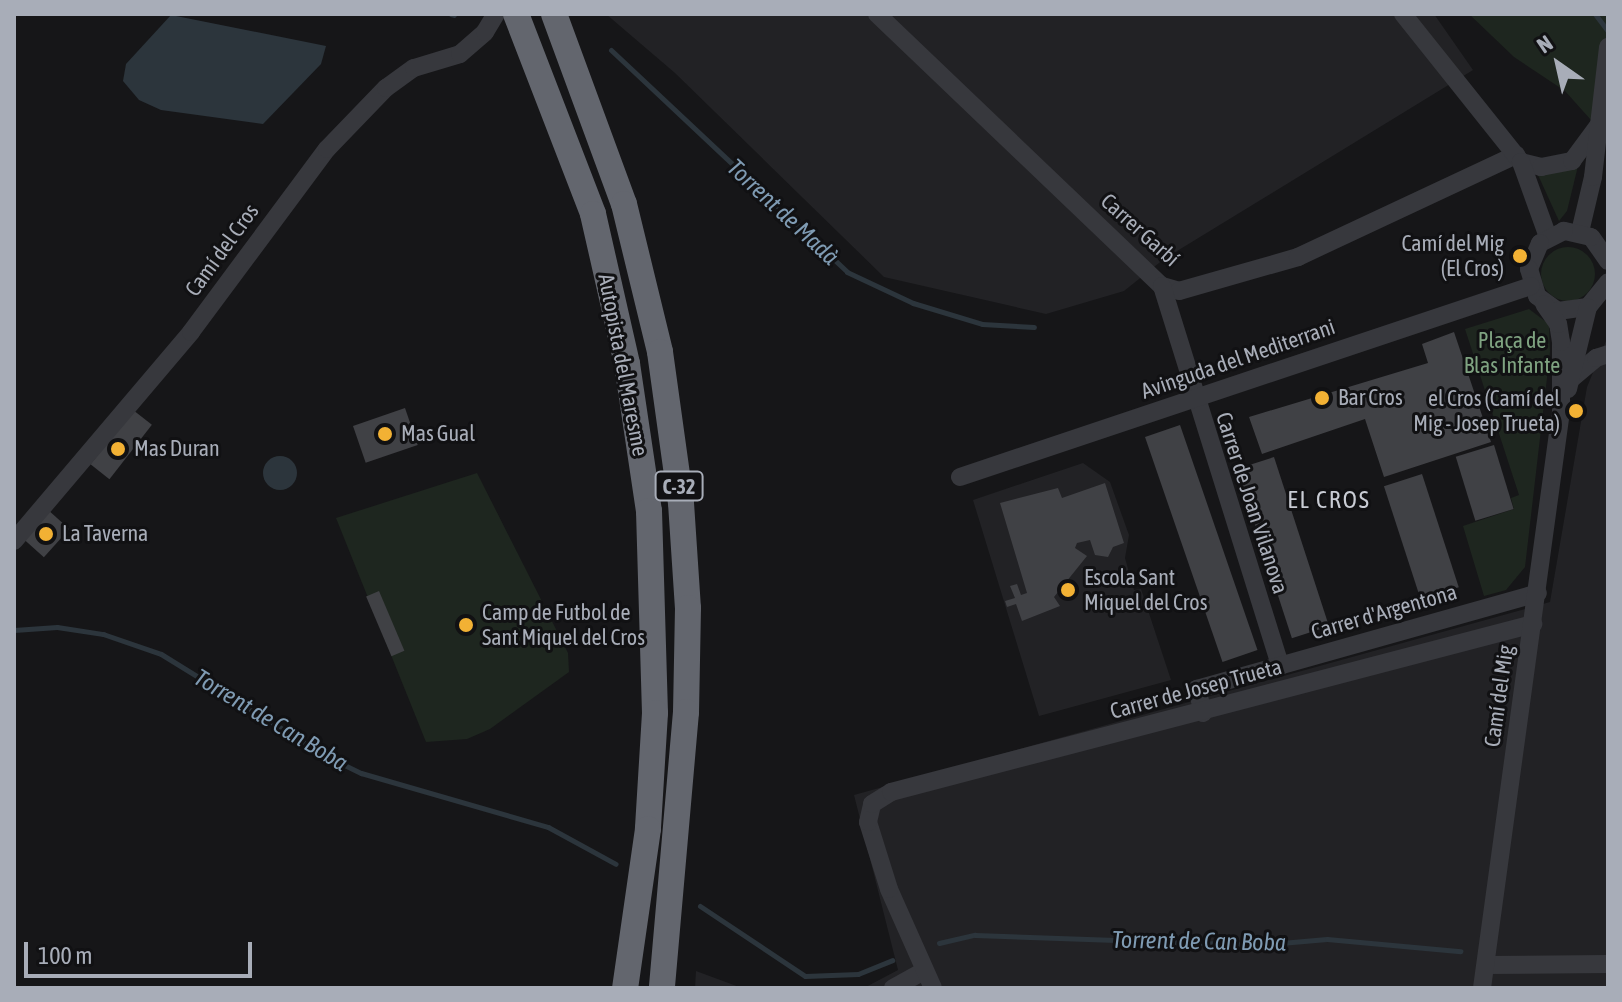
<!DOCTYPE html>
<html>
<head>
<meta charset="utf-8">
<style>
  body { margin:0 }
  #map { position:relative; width:1622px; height:1002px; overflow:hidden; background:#161618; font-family:"Asap Condensed",sans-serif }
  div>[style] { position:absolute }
  .built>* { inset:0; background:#222225 }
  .green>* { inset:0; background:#1e261f }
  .round { border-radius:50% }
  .water>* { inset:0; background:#2c353c }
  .stream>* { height:5px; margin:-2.5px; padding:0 2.5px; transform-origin:2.5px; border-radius:2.5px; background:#2c353c }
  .building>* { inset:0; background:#404145; transform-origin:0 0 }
  .minor>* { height:18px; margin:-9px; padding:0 9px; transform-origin:9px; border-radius:9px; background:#37383d }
  .highway>* { height:26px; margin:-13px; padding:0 13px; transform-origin:13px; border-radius:13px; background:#63666e }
  .dots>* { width:22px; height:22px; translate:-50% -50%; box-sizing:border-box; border:4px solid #111113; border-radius:50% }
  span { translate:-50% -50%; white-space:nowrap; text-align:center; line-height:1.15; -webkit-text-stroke:6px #111113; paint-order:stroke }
  .shield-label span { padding:2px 6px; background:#111113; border:2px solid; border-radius:6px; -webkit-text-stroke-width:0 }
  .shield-label { font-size:20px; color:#a8adb8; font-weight:700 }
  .street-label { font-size:22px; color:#a8adb8 }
  .poi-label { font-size:22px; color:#a8adb8 }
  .right { translate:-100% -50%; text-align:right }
  .left { translate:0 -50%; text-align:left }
  .park-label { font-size:22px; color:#7fa381 }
  .water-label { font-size:24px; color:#7f9bb3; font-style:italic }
  .neighbourhood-label { font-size:24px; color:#c9ccd4; letter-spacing:2px }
  .frame { position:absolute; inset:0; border:16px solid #a8adb8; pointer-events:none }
  .north { position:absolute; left:1518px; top:24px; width:80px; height:80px; -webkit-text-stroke:6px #111113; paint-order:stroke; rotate:326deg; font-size:22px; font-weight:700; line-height:32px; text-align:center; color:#a8adb8 }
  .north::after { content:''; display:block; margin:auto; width:28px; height:36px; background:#a8adb8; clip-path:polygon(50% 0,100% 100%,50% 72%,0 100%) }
  .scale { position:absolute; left:24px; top:942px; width:228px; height:36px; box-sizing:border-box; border:4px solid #a8adb8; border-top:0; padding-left:10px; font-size:24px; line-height:28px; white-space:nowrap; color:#a8adb8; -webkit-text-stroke:6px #111113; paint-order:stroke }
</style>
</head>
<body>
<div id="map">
  <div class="built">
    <i style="clip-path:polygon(606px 14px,1434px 14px,1473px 70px,1164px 259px,1124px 291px,1046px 314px,884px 277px,675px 73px)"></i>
    <i style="clip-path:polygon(1608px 336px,1608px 988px,864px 988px,898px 970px,854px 795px,1550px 602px,1587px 387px)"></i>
    <i style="clip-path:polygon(1083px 463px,1110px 482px,1129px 535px,1125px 558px,1134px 590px,1141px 589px,1171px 680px,1039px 716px,973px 500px)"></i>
    <i style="clip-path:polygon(696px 971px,742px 988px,695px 988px)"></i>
  </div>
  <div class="green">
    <i style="clip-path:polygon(1469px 14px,1608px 14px,1608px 139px,1565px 91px,1514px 57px)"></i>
    <i style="clip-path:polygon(1578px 166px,1567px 211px,1559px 221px,1538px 175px)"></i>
    <i class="round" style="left:1541px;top:247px;width:54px;height:54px"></i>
    <i style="clip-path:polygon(1529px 309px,1549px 324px,1550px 352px,1525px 567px,1506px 590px,1484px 596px,1463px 526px,1514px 509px,1511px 498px,1519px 495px,1465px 329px)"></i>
    <i style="clip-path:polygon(477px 473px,568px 653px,569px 672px,490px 729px,467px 739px,426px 742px,336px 518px)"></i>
  </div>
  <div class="water">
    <i style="clip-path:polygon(171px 15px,326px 46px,321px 64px,263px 124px,161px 110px,139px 100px,123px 81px,126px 64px)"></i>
    <i class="round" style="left:263px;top:456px;width:34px;height:34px"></i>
  </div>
  <div class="stream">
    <i style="left:451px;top:14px;width:3px;rotate:18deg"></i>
    <i style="left:1595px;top:14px;width:21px;rotate:53deg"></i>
    <i style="left:611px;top:50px;width:324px;rotate:43.2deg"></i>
    <i style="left:847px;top:272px;width:73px;rotate:25.2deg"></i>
    <i style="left:913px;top:303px;width:72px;rotate:16.9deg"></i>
    <i style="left:982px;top:324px;width:52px;rotate:3.3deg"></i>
    <i style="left:14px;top:630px;width:43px;rotate:-4deg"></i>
    <i style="left:57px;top:627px;width:47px;rotate:8.7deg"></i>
    <i style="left:103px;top:634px;width:61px;rotate:19deg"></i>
    <i style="left:161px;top:654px;width:196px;rotate:31.7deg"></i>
    <i style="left:328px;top:757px;width:37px;rotate:26deg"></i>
    <i style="left:361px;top:773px;width:195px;rotate:16.1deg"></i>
    <i style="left:548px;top:827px;width:77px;rotate:28.6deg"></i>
    <i style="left:700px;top:906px;width:126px;rotate:33.7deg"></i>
    <i style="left:805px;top:976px;width:53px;rotate:-2.2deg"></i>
    <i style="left:858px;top:974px;width:37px;rotate:-22deg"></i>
    <i style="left:939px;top:943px;width:37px;rotate:-13deg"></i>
    <i style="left:975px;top:935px;width:284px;rotate:2deg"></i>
    <i style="left:1259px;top:945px;width:68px;rotate:-5deg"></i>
    <i style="left:1327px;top:939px;width:134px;rotate:5.2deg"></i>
  </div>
  <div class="building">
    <i style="clip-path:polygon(1454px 332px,1491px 442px,1384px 477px,1365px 419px,1262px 454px,1249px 417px,1428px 363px,1422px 344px)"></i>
    <i style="left:405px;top:408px;width:39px;height:55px;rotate:71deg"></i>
    <i style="left:133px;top:410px;width:24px;height:69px;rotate:38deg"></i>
    <i style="left:1180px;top:425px;width:238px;height:37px;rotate:71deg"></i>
    <i style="left:1494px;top:445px;width:67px;height:40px;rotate:73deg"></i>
    <i style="left:1274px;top:457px;width:178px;height:39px;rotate:72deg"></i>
    <i style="left:1422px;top:474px;width:119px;height:40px;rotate:72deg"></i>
    <i style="clip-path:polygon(1105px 483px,1124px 543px,1113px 547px,1108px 557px,1095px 555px,1090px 540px,1077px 543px,1075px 548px,1087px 556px,1054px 597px,1060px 606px,1022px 621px,1016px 604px,1007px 607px,1005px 601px,1015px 598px,1010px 586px,1017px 584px,1021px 595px,1027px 593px,1000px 503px,1058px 488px,1062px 498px)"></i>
    <i style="left:47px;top:509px;width:30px;height:38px;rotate:42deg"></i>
    <i style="left:379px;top:591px;width:65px;height:14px;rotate:67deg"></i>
  </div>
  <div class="minor">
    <i style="left:877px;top:14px;width:394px;rotate:43.7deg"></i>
    <i style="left:1162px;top:286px;width:18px;rotate:16deg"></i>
    <i style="left:1179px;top:291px;width:124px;rotate:-15.9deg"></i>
    <i style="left:1298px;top:257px;width:241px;rotate:-25.1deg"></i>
    <i style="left:1403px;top:14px;width:189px;rotate:51.4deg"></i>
    <i style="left:1521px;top:162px;width:21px;rotate:14deg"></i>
    <i style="left:1541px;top:167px;width:32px;rotate:-11deg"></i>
    <i style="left:1572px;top:161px;width:44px;rotate:-53.4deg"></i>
    <i style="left:1521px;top:162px;width:80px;rotate:70.2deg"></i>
    <i style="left:1580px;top:232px;width:57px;rotate:-76.7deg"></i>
    <i style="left:1593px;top:177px;width:131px;rotate:-83.4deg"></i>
    <i style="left:1608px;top:261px;width:29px;rotate:-125deg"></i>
    <i style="left:1591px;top:237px;width:28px;rotate:-167deg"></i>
    <i style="left:1564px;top:231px;width:27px;rotate:153deg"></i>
    <i style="left:1540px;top:243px;width:28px;rotate:113deg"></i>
    <i style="left:1529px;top:269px;width:28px;rotate:73deg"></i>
    <i style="left:1537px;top:296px;width:26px;rotate:36deg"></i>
    <i style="left:1558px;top:311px;width:30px;rotate:-8deg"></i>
    <i style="left:1588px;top:307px;width:32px;rotate:-51deg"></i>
    <i style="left:1162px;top:286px;width:398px;rotate:72.7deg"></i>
    <i style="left:1571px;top:379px;width:33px;rotate:-40deg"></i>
    <i style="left:1596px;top:358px;width:13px;rotate:-18deg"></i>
    <i style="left:1568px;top:389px;width:84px;rotate:-76.3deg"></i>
    <i style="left:960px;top:477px;width:602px;rotate:-18.5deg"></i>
    <i style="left:14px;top:541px;width:274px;rotate:-49.7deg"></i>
    <i style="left:191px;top:332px;width:228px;rotate:-53.4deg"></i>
    <i style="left:327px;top:149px;width:85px;rotate:-46deg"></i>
    <i style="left:386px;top:88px;width:34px;rotate:-36deg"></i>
    <i style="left:414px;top:68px;width:48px;rotate:-16.9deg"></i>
    <i style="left:460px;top:54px;width:33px;rotate:-41deg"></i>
    <i style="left:485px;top:32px;width:21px;rotate:-59deg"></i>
    <i style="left:1203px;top:713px;width:25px;rotate:-104deg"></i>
    <i style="left:1197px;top:689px;width:354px;rotate:-15.7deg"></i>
    <i style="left:1486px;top:965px;width:122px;rotate:-0.5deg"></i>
    <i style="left:893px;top:988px;width:35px;rotate:-29deg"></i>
    <i style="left:933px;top:988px;width:108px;rotate:-114deg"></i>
    <i style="left:889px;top:889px;width:70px;rotate:-107.4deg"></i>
    <i style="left:868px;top:822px;width:18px;rotate:-77deg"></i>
    <i style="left:872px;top:804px;width:22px;rotate:-32deg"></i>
    <i style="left:891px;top:792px;width:664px;rotate:-14.66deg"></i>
    <i style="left:1482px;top:988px;width:582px;rotate:-82.2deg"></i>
    <i style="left:1561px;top:411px;width:69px;rotate:-90deg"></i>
    <i style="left:1561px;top:342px;width:18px;rotate:-99deg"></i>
    <i style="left:1558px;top:324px;width:24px;rotate:-125deg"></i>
  </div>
  <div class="highway">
    <i style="left:516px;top:14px;width:214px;rotate:68.9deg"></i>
    <i style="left:593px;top:214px;width:154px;rotate:77.2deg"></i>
    <i style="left:627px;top:364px;width:149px;rotate:81.5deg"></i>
    <i style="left:649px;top:511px;width:202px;rotate:88.3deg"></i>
    <i style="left:655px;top:713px;width:116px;rotate:93.5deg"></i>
    <i style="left:648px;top:829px;width:161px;rotate:98.2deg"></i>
    <i style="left:554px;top:14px;width:202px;rotate:69.8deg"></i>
    <i style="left:624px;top:204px;width:152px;rotate:76.3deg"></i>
    <i style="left:660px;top:352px;width:152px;rotate:82.1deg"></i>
    <i style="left:681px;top:503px;width:105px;rotate:86.2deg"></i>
    <i style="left:688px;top:608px;width:104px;rotate:91.1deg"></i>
    <i style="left:686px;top:712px;width:277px;rotate:95deg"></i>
  </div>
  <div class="dots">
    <i style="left:1520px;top:256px;background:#f2b134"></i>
    <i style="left:1322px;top:398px;background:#f2b134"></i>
    <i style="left:1576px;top:411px;background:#f2b134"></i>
    <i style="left:385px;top:434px;background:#f2b134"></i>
    <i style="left:118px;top:449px;background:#f2b134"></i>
    <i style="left:46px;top:534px;background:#f2b134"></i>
    <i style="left:1068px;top:590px;background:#f2b134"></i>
    <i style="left:466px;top:625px;background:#f2b134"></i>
  </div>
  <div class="shield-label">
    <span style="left:679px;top:486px">C-32</span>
  </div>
  <div class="street-label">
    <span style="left:1140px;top:230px;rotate:42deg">Carrer Garbí</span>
    <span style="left:222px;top:250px;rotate:-54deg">Camí del Cros</span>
    <span style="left:1238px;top:359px;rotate:-19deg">Avinguda del Mediterrani</span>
    <span style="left:623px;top:365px;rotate:79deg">Autopista del Maresme</span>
    <span style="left:1252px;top:503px;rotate:72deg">Carrer de Joan Vilanova</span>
    <span style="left:1384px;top:612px;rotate:-16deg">Carrer d'Argentona</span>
    <span style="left:1196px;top:689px;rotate:-15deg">Carrer de Josep Trueta</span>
    <span style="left:1499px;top:696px;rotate:-82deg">Camí del Mig</span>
  </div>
  <div class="poi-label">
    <span class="right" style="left:1504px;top:256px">Camí del Mig<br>(El Cros)</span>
    <span class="left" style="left:1338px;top:398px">Bar Cros</span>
    <span class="right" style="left:1560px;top:411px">el Cros (Camí del<br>Mig - Josep Trueta)</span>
    <span class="left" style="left:401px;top:434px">Mas Gual</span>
    <span class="left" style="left:134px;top:449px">Mas Duran</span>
    <span class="left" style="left:62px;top:534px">La Taverna</span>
    <span class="left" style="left:1084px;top:590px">Escola Sant<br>Miquel del Cros</span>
    <span class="left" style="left:482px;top:625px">Camp de Futbol de<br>Sant Miquel del Cros</span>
  </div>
  <div class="park-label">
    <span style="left:1512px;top:353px">Plaça de<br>Blas Infante</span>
  </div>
  <div class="water-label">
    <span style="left:783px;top:212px;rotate:43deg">Torrent de Madà</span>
    <span style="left:271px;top:720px;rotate:31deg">Torrent de Can Boba</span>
    <span style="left:1199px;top:941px;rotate:1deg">Torrent de Can Boba</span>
  </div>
  <div class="neighbourhood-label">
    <span style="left:1329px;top:500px">EL CROS</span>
  </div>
  <div class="frame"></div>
  <div class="north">N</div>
  <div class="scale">100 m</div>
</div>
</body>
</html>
